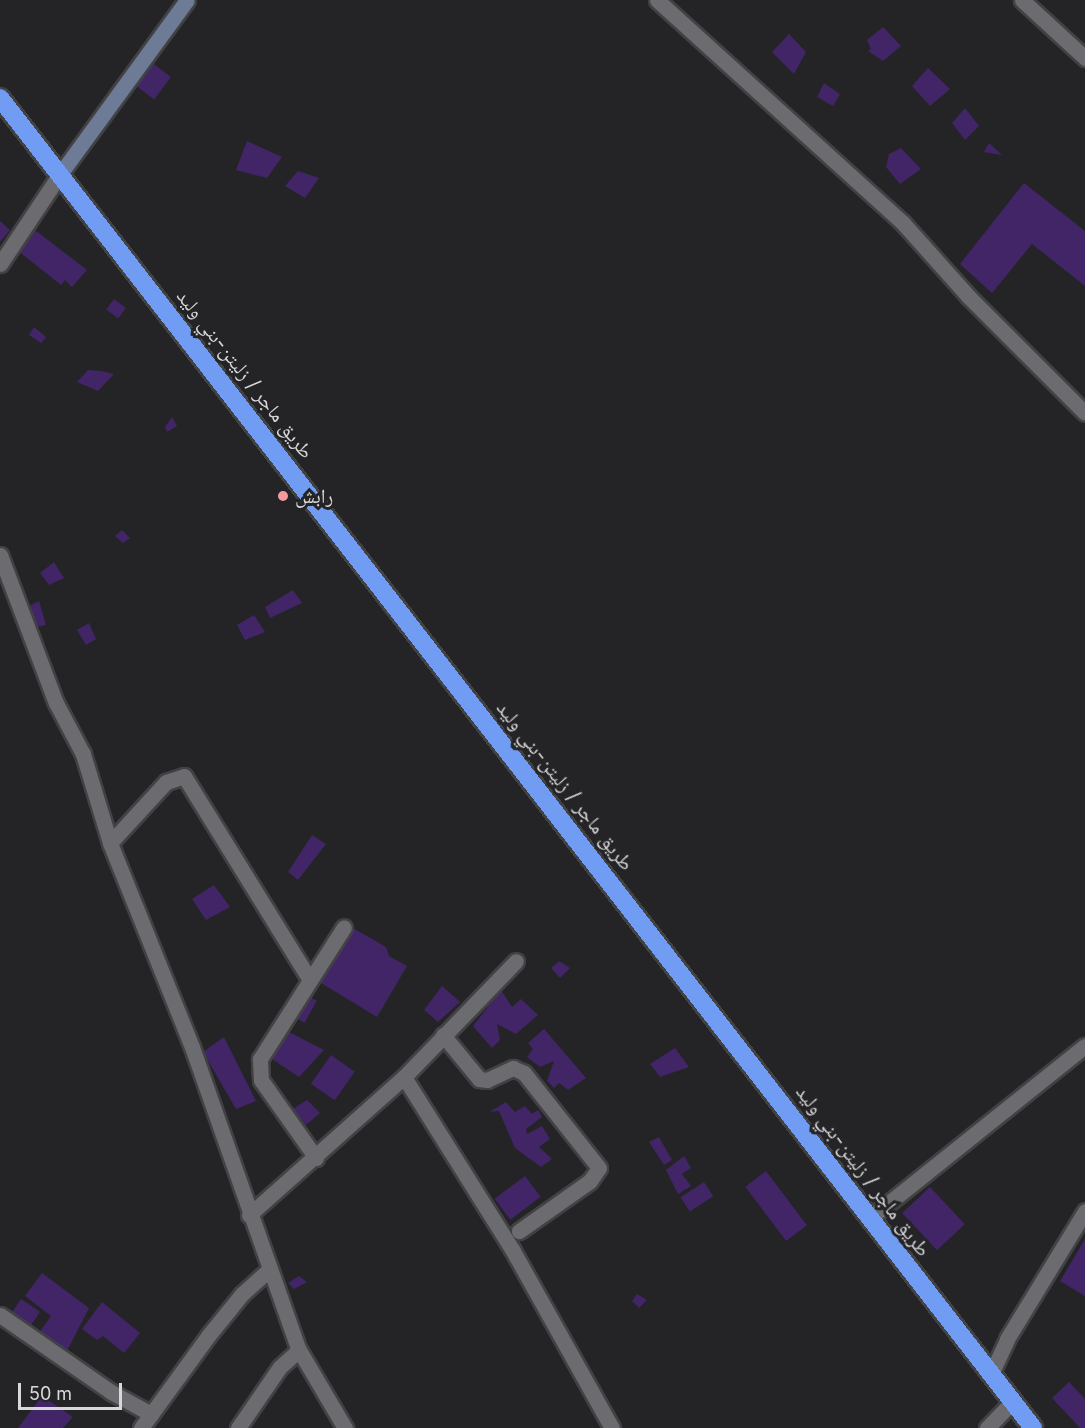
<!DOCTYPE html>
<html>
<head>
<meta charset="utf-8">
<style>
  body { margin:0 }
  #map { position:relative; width:1085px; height:1428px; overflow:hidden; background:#242427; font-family:Inter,"Noto Naskh Arabic",sans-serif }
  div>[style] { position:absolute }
  .building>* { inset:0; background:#412566; transform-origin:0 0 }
  .roads { filter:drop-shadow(2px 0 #424245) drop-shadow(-2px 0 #424245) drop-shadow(0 2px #424245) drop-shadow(0 -2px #424245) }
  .street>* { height:15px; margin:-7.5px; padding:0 7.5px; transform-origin:7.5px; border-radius:7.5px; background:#6c6c70 }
  .secondary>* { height:15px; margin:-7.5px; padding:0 7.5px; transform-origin:7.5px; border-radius:7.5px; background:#6d7b97 }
  .highway>* { height:18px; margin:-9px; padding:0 9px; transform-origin:9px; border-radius:9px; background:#709df3 }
  .dots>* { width:16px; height:16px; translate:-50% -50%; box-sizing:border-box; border:3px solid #242427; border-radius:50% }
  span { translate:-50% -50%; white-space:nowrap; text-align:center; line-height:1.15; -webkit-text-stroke:6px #242427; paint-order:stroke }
  .street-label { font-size:20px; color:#d8d8da }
  .poi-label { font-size:20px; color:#d8d8da }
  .left { translate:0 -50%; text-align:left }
  .scale { position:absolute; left:18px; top:1383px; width:104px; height:27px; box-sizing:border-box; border:3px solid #d8d8da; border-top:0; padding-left:8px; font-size:18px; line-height:21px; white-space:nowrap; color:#d8d8da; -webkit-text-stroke:4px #242427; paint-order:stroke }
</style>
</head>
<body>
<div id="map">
  <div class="building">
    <i style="clip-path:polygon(883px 27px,901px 46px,883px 61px,868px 51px,871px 49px,867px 40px)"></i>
    <i style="clip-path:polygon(789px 34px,806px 52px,794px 74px,772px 52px)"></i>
    <i style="left:151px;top:62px;width:25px;height:28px;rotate:37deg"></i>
    <i style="clip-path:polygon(928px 68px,950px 89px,930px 106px,912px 86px)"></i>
    <i style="clip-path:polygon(824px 83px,840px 94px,833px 106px,817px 97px)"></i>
    <i style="clip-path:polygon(965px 108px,979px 126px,965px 140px,952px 123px)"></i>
    <i style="clip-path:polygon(247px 141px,282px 157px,267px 178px,236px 170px)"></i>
    <i style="clip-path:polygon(989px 143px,1002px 155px,984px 152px)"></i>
    <i style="clip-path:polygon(901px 148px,921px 169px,900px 184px,886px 167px,889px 154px)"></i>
    <i style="clip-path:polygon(298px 171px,319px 178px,305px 198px,285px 186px)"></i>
    <i style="clip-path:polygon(1024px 183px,1085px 231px,1085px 286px,1032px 244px,992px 293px,960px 264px)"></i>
    <i style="clip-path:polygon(0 221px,10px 230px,0 242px)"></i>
    <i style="clip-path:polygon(31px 227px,87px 270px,72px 287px,65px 280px,61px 285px,17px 250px)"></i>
    <i style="left:114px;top:299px;width:15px;height:13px;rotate:37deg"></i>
    <i style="clip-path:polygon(34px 327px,46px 337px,41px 343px,29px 335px)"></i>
    <i style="clip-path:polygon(88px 370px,101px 371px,114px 374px,98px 391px,77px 382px)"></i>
    <i style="clip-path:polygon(172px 417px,177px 426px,167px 432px,165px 427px)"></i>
    <i style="clip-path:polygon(122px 530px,130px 538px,123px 543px,115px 536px)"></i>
    <i style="clip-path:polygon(54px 562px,64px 578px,49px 585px,40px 573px)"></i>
    <i style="clip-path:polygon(293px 590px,302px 603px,270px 618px,265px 607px)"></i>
    <i style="clip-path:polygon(39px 601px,46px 625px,37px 627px,29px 606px)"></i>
    <i style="clip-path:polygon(254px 615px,265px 632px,245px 640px,237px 625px)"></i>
    <i style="clip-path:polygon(89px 623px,96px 639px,86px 645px,77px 630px)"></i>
    <i style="clip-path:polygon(312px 835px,326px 844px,298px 880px,288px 872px)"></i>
    <i style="clip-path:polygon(214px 885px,230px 907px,206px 920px,192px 899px)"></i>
    <i style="clip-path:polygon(353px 928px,386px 947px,389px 956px,407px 966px,377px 1017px,321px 983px)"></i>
    <i style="clip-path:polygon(559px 961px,570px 968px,560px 978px,551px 968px)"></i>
    <i style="clip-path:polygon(442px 986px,460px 1002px,438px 1022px,424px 1010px)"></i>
    <i style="clip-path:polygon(501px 990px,512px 1007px,521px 999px,538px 1015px,516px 1034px,497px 1024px,500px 1040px,492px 1048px,473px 1026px)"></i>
    <i style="left:308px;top:996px;width:10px;height:25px;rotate:29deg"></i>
    <i style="clip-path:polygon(544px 1029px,586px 1078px,568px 1090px,559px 1083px,554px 1088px,547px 1081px,554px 1061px,540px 1067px,527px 1057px,533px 1049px,528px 1043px)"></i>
    <i style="clip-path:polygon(289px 1032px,324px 1050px,299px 1077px,269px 1057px)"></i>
    <i style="clip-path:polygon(224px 1037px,256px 1101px,236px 1109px,203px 1052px)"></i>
    <i style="clip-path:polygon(675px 1048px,689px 1067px,660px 1077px,650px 1064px)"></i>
    <i style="left:331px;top:1055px;width:29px;height:35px;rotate:35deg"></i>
    <i style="clip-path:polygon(307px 1100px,320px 1113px,306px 1125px,293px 1109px)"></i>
    <i style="clip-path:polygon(506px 1102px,515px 1112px,525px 1106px,532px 1114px,538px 1110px,542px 1117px,526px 1129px,527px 1134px,542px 1126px,550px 1139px,539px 1147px,552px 1159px,541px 1167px,515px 1148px,499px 1111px,489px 1112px)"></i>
    <i style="clip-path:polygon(659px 1137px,672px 1160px,664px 1165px,649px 1142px)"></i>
    <i style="clip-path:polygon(684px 1156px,691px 1168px,682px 1174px,691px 1186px,678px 1194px,666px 1170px)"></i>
    <i style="left:766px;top:1171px;width:68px;height:26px;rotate:53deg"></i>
    <i style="left:525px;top:1176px;width:26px;height:38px;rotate:53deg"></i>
    <i style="left:704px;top:1182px;width:17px;height:28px;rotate:57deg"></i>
    <i style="left:930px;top:1187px;width:51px;height:38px;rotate:47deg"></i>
    <i style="clip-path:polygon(1085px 1239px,1085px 1296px,1060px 1281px)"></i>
    <i style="clip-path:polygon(42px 1273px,89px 1308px,65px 1355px,39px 1333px,51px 1316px,25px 1296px)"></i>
    <i style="clip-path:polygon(299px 1276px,307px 1282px,294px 1289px,288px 1283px)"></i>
    <i style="clip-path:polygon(637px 1294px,647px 1300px,639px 1308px,632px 1301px)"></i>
    <i style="left:21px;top:1299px;width:23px;height:20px;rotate:34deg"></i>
    <i style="clip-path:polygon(102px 1302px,140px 1333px,124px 1353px,103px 1336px,97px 1340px,82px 1329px)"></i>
    <i style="clip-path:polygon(1069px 1382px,1085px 1399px,1085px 1428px,1080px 1428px,1052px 1398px)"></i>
    <i style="clip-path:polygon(42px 1396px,73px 1417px,63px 1428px,18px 1428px)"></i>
  </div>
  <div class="roads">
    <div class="street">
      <i style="left:657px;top:0;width:332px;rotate:42.2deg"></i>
      <i style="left:903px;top:223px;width:98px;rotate:48.3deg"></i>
      <i style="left:968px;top:296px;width:165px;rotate:45deg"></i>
      <i style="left:1022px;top:0;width:86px;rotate:42.6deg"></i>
      <i style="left:0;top:264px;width:108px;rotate:-56.3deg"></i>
      <i style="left:0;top:555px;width:158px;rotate:69.3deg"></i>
      <i style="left:56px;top:703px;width:58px;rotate:62.1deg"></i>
      <i style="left:83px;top:754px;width:93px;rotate:73.1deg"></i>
      <i style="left:110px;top:843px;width:220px;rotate:68.1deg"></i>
      <i style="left:192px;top:1047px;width:321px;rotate:70.6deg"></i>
      <i style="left:299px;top:1350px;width:91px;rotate:59.5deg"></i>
      <i style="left:110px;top:843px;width:83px;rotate:-47.4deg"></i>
      <i style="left:166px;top:782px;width:19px;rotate:-18deg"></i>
      <i style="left:184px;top:776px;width:238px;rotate:58.3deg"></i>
      <i style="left:443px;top:1035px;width:57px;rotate:50.7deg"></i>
      <i style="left:479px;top:1079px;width:8px;rotate:7deg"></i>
      <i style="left:487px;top:1080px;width:29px;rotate:-25deg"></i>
      <i style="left:513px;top:1068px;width:12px;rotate:24deg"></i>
      <i style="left:524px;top:1073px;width:121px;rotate:51.7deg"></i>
      <i style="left:599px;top:1168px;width:16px;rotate:125deg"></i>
      <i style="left:590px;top:1181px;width:87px;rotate:144.8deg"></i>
      <i style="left:404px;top:1077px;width:161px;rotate:-46deg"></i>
      <i style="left:316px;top:1158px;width:95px;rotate:-125.2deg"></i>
      <i style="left:261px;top:1080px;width:21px;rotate:-93deg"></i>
      <i style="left:260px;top:1059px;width:156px;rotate:-57.5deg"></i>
      <i style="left:249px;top:1215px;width:208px;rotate:-41.7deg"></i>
      <i style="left:404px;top:1077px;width:205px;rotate:57.9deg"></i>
      <i style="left:513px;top:1251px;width:203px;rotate:60.8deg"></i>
      <i style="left:870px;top:1218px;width:275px;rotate:-38.7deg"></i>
      <i style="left:0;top:1315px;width:135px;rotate:34.7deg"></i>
      <i style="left:111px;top:1392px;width:46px;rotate:28.8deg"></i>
      <i style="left:991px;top:1374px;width:38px;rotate:-65deg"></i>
      <i style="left:1007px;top:1339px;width:150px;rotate:-58.6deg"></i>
      <i style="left:141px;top:1428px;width:114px;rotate:-53.9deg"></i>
      <i style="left:208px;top:1336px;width:54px;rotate:-51deg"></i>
      <i style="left:242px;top:1294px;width:36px;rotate:-42deg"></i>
      <i style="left:238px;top:1428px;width:74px;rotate:-55.5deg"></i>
      <i style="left:280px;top:1367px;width:25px;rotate:-42deg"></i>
      <i style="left:987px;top:1428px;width:37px;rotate:-46deg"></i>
    </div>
    <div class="secondary">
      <i style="left:60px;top:174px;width:215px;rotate:-53.9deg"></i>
    </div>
    <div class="highway">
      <i style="left:0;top:98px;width:1684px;rotate:52.16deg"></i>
    </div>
  </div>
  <div class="dots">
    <i style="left:283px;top:496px;background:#f49a9f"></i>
  </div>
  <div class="street-label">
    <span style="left:245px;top:374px;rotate:52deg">طريق ماجر / زليتن-بني وليد</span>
    <span style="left:565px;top:786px;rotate:52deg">طريق ماجر / زليتن-بني وليد</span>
    <span style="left:863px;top:1171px;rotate:53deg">طريق ماجر / زليتن-بني وليد</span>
  </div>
  <div class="poi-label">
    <span class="left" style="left:295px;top:496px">رابش</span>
  </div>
  <div class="scale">50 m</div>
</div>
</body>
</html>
